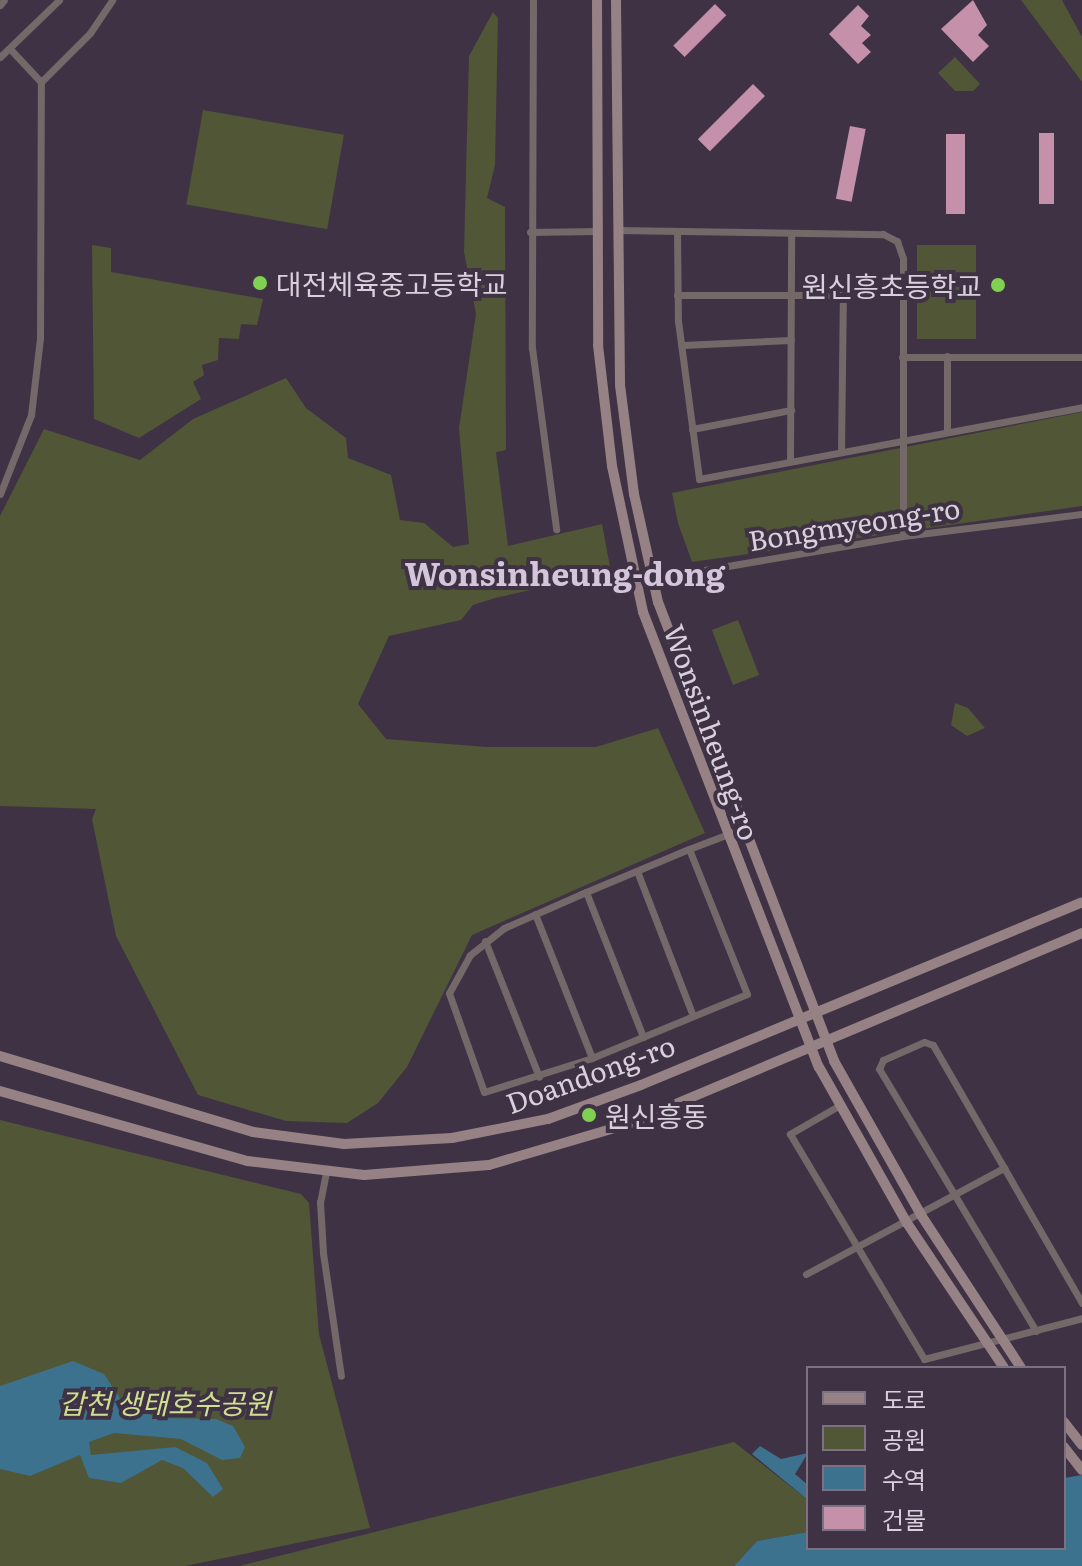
<!DOCTYPE html>
<html>
<head>
<meta charset="utf-8">
<style>
  body { margin:0 }
  #map { position:relative; width:1082px; height:1566px; overflow:hidden; background:#3f3244; font-family:Literata,"Noto Sans KR",serif }
  div>[style] { position:absolute }
  .green>* { inset:0; background:#505636; transform-origin:0 0 }
  .water>* { inset:0; background:#3c728d }
  .building>* { inset:0; background:#c490aa; transform-origin:0 0 }
  .street>* { height:7px; margin:-3.5px; padding:0 3.5px; transform-origin:3.5px; border-radius:3.5px; background:#746869 }
  .secondary>* { height:10px; margin:-5px; padding:0 5px; transform-origin:5px; border-radius:5px; background:#968284 }
  .dots>* { width:22px; height:22px; translate:-50% -50%; box-sizing:border-box; border:4px solid #3f3244; border-radius:50% }
  span { translate:-50% -50%; white-space:nowrap; text-align:center; line-height:1.15; -webkit-text-stroke:8px #3f3244; paint-order:stroke }
  .poi-label { font-size:28px; color:#d8d0dc }
  .left { translate:0 -50%; text-align:left }
  .right { translate:-100% -50%; text-align:right }
  .street-label { font-size:28px; color:#d8d0dc }
  .park-label { font-size:28px; color:#cfde90; font-style:italic }
  .quarter-label { font-size:32px; color:#d5c5db; font-weight:700 }
  .legend { position:absolute; left:806px; top:1366px; width:260px; height:184px; box-sizing:border-box; background:#3f3244; border:2px solid #7c7181; margin:0; padding:10px 14px; list-style:none; font-size:24px; color:#d8d0dc }
  .legend li { display:flex; align-items:center; gap:16px; height:40px }
  .legend b { width:40px; border:2px solid #7c7181 }
</style>
</head>
<body>
<div id="map">
  <div class="green">
    <i style="clip-path:polygon(1021px 0,1062px 0,1082px 37px,1082px 82px)"></i>
    <i style="clip-path:polygon(493px 12px,498px 18px,495px 165px,487px 198px,505px 207px,506px 450px,496px 452px,508px 546px,602px 524px,611px 572px,495px 598px,473px 605px,461px 620px,389px 636px,358px 704px,386px 739px,486px 747px,596px 747px,658px 728px,705px 833px,472px 935px,407px 1067px,378px 1103px,347px 1123px,286px 1121px,198px 1095px,116px 936px,92px 819px,96px 809px,0 806px,0 516px,44px 429px,140px 460px,193px 419px,286px 378px,306px 408px,346px 438px,348px 458px,391px 475px,400px 520px,424px 523px,453px 547px,469px 544px,459px 428px,476px 314px,464px 252px,469px 56px)"></i>
    <i style="clip-path:polygon(955px 57px,980px 84px,973px 91px,955px 91px,938px 73px)"></i>
    <i style="left:203px;top:110px;width:143px;height:96px;rotate:10deg"></i>
    <i style="clip-path:polygon(92px 245px,111px 248px,111px 272px,263px 299px,257px 325px,241px 324px,239px 339px,219px 338px,218px 360px,202px 365px,204px 375px,193px 382px,201px 399px,139px 438px,94px 419px)"></i>
    <i style="left:917px;top:245px;width:59px;height:94px"></i>
    <i style="clip-path:polygon(1082px 412px,1082px 506px,692px 562px,678px 523px,672px 493px)"></i>
    <i style="left:738px;top:620px;width:59px;height:28px;rotate:69deg"></i>
    <i style="clip-path:polygon(955px 703px,968px 708px,985px 728px,967px 736px,951px 725px)"></i>
    <i style="clip-path:polygon(0 1120px,301px 1194px,309px 1203px,319px 1334px,370px 1528px,185px 1566px,0 1566px)"></i>
    <i style="clip-path:polygon(734px 1442px,808px 1500px,808px 1532px,757px 1541px,734px 1566px,239px 1566px)"></i>
  </div>
  <div class="water">
    <i style="clip-path:polygon(73px 1361px,104px 1374px,125px 1406px,160px 1418px,216px 1419px,233px 1426px,245px 1447px,240px 1458px,222px 1460px,181px 1439px,114px 1433px,89px 1442px,91px 1455px,175px 1447px,207px 1463px,223px 1489px,213px 1497px,183px 1468px,162px 1460px,121px 1483px,89px 1478px,80px 1455px,30px 1476px,0 1469px,0 1386px)"></i>
    <i style="clip-path:polygon(760px 1446px,781px 1459px,808px 1453px,795px 1474px,808px 1485px,808px 1500px,752px 1454px)"></i>
    <i style="clip-path:polygon(1082px 1475px,1082px 1566px,734px 1566px,757px 1541px,808px 1532px,808px 1548px,1064px 1548px,1064px 1478px)"></i>
  </div>
  <div class="building">
    <i style="clip-path:polygon(973px 0,987px 25px,978px 35px,989px 46px,973px 62px,941px 29px)"></i>
    <i style="left:715px;top:4px;width:16px;height:59px;rotate:45deg"></i>
    <i style="clip-path:polygon(858px 5px,869px 16px,861px 26px,871px 35px,862px 43px,871px 52px,858px 64px,829px 34px)"></i>
    <i style="left:753px;top:84px;width:17px;height:78px;rotate:45deg"></i>
    <i style="left:850px;top:126px;width:16px;height:74px;rotate:11deg"></i>
    <i style="left:1039px;top:133px;width:15px;height:71px"></i>
    <i style="left:946px;top:134px;width:19px;height:80px"></i>
  </div>
  <div class="street">
    <i style="left:533px;top:0;width:348px;rotate:90.2deg"></i>
    <i style="left:532px;top:348px;width:183px;rotate:82.4deg"></i>
    <i style="left:0;top:5px;width:6px;rotate:-51deg"></i>
    <i style="left:0;top:57px;width:82px;rotate:-44deg"></i>
    <i style="left:41px;top:82px;width:69px;rotate:-45deg"></i>
    <i style="left:90px;top:33px;width:40px;rotate:-56deg"></i>
    <i style="left:617px;top:230px;width:266px;rotate:0.9deg"></i>
    <i style="left:883px;top:234px;width:16px;rotate:27deg"></i>
    <i style="left:897px;top:241px;width:18px;rotate:71deg"></i>
    <i style="left:903px;top:258px;width:278px;rotate:90deg"></i>
    <i style="left:677px;top:231px;width:90px;rotate:89.4deg"></i>
    <i style="left:678px;top:321px;width:159px;rotate:82.4deg"></i>
    <i style="left:699px;top:479px;width:390px;rotate:-10.6deg"></i>
    <i style="left:530px;top:232px;width:66px;rotate:-0.9deg"></i>
    <i style="left:677px;top:295px;width:226px"></i>
    <i style="left:683px;top:345px;width:108px;rotate:-2.7deg"></i>
    <i style="left:947px;top:356px;width:76px;rotate:90deg"></i>
    <i style="left:902px;top:357px;width:180px"></i>
    <i style="left:692px;top:429px;width:101px;rotate:-10.9deg"></i>
    <i style="left:841px;top:451px;width:156px;rotate:-89.3deg"></i>
    <i style="left:790px;top:460px;width:227px;rotate:-89.7deg"></i>
    <i style="left:0;top:494px;width:85px;rotate:-68.6deg"></i>
    <i style="left:31px;top:415px;width:78px;rotate:-83.3deg"></i>
    <i style="left:40px;top:338px;width:256px;rotate:-89.8deg"></i>
    <i style="left:41px;top:82px;width:42px;rotate:-133.1deg"></i>
    <i style="left:634px;top:582px;width:273px;rotate:-9.7deg"></i>
    <i style="left:903px;top:536px;width:180px;rotate:-7deg"></i>
    <i style="left:689px;top:849px;width:156px;rotate:68.2deg"></i>
    <i style="left:747px;top:994px;width:168px;rotate:157.6deg"></i>
    <i style="left:592px;top:1058px;width:113px;rotate:162.5deg"></i>
    <i style="left:484px;top:1092px;width:105px;rotate:-109.5deg"></i>
    <i style="left:449px;top:993px;width:43px;rotate:-61.1deg"></i>
    <i style="left:470px;top:955px;width:43px;rotate:-38.5deg"></i>
    <i style="left:504px;top:928px;width:90px;rotate:-23.7deg"></i>
    <i style="left:586px;top:892px;width:112px;rotate:-22.7deg"></i>
    <i style="left:689px;top:849px;width:40px;rotate:-21deg"></i>
    <i style="left:637px;top:871px;width:155px;rotate:68.9deg"></i>
    <i style="left:586px;top:892px;width:156px;rotate:68.5deg"></i>
    <i style="left:535px;top:914px;width:155px;rotate:68.4deg"></i>
    <i style="left:485px;top:941px;width:146px;rotate:68.3deg"></i>
    <i style="left:840px;top:1105px;width:58px;rotate:149.9deg"></i>
    <i style="left:790px;top:1134px;width:262px;rotate:59.2deg"></i>
    <i style="left:924px;top:1359px;width:163px;rotate:-14.5deg"></i>
    <i style="left:326px;top:1172px;width:31px;rotate:101deg"></i>
    <i style="left:320px;top:1202px;width:51px;rotate:86.6deg"></i>
    <i style="left:323px;top:1253px;width:124px;rotate:81.7deg"></i>
    <i style="left:806px;top:1274px;width:225px;rotate:-28.2deg"></i>
    <i style="left:1036px;top:1331px;width:305px;rotate:-120.9deg"></i>
    <i style="left:879px;top:1069px;width:10px;rotate:-66deg"></i>
    <i style="left:883px;top:1060px;width:45px;rotate:-23.7deg"></i>
    <i style="left:924px;top:1042px;width:9px;rotate:18deg"></i>
    <i style="left:933px;top:1045px;width:298px;rotate:60deg"></i>
  </div>
  <div class="secondary">
    <i style="left:597px;top:0;width:345px;rotate:89.8deg"></i>
    <i style="left:598px;top:345px;width:122px;rotate:83.4deg"></i>
    <i style="left:612px;top:466px;width:149px;rotate:78deg"></i>
    <i style="left:643px;top:612px;width:488px;rotate:68.9deg"></i>
    <i style="left:819px;top:1067px;width:179px;rotate:60.6deg"></i>
    <i style="left:907px;top:1223px;width:174px;rotate:56.2deg"></i>
    <i style="left:616px;top:0;width:385px;rotate:89.4deg"></i>
    <i style="left:620px;top:385px;width:110px;rotate:82.7deg"></i>
    <i style="left:634px;top:494px;width:111px;rotate:77.5deg"></i>
    <i style="left:658px;top:602px;width:492px;rotate:69deg"></i>
    <i style="left:834px;top:1061px;width:177px;rotate:60.5deg"></i>
    <i style="left:921px;top:1215px;width:183px;rotate:56.8deg"></i>
    <i style="left:0;top:1056px;width:264px;rotate:16.7deg"></i>
    <i style="left:253px;top:1132px;width:92px;rotate:7.5deg"></i>
    <i style="left:344px;top:1144px;width:108px;rotate:-3.2deg"></i>
    <i style="left:452px;top:1138px;width:98px;rotate:-11.2deg"></i>
    <i style="left:548px;top:1119px;width:99px;rotate:-20.1deg"></i>
    <i style="left:641px;top:1085px;width:477px;rotate:-22.5deg"></i>
    <i style="left:0;top:1091px;width:257px;rotate:15.8deg"></i>
    <i style="left:247px;top:1161px;width:118px;rotate:6.8deg"></i>
    <i style="left:364px;top:1175px;width:125px;rotate:-4.6deg"></i>
    <i style="left:489px;top:1165px;width:145px;rotate:-16.4deg"></i>
    <i style="left:628px;top:1124px;width:493px;rotate:-22.8deg"></i>
    <i style="left:1064px;top:1422px;width:29px;rotate:52deg"></i>
    <i style="left:1064px;top:1447px;width:29px;rotate:52deg"></i>
  </div>
  <div class="dots">
    <i style="left:260px;top:283px;background:#80d052"></i>
    <i style="left:998px;top:285px;background:#80d052"></i>
    <i style="left:589px;top:1115px;background:#80d052"></i>
  </div>
  <div class="poi-label">
    <span class="left" style="left:276px;top:283px">대전체육중고등학교</span>
    <span class="right" style="left:982px;top:285px">원신흥초등학교</span>
    <span class="left" style="left:605px;top:1115px">원신흥동</span>
  </div>
  <div class="street-label">
    <span style="left:854px;top:523px;rotate:-9deg">Bongmyeong-ro</span>
    <span style="left:713px;top:732px;rotate:70deg">Wonsinheung-ro</span>
    <span style="left:590px;top:1073px;rotate:-20deg">Doandong-ro</span>
  </div>
  <div class="park-label">
    <span style="left:165px;top:1402px">갑천 생태호수공원</span>
  </div>
  <div class="quarter-label">
    <span style="left:565px;top:572px">Wonsinheung-dong</span>
  </div>
  <ul class="legend">
  <li><b style="height:10px;background:#968284"></b>도로</li>
  <li><b style="height:22px;background:#505636"></b>공원</li>
  <li><b style="height:22px;background:#3c728d"></b>수역</li>
  <li><b style="height:22px;background:#c490aa"></b>건물</li>
  </ul>
</div>
</body>
</html>
